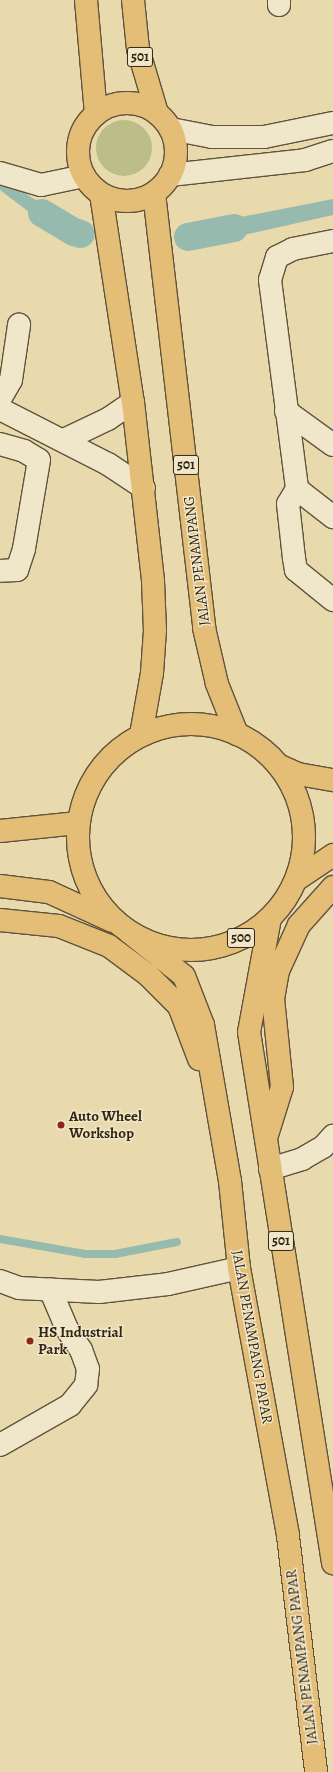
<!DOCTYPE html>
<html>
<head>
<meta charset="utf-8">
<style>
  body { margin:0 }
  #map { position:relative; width:333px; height:1772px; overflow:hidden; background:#e8daad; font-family:Alegreya,serif }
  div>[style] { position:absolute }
  .green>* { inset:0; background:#bbbe86 }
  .round { border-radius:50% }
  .water>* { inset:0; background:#97baae }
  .stream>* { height:8px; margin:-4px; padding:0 4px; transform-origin:4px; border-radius:4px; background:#97baae }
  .canal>* { height:28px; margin:-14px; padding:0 14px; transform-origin:14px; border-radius:14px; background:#97baae }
  .roads { filter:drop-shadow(1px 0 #60533b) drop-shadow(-1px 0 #60533b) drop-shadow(0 1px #60533b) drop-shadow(0 -1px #60533b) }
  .minor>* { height:22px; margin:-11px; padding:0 11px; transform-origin:11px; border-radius:11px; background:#f0e7ca }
  .major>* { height:22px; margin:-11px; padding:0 11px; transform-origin:11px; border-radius:11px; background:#e4bd76 }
  .major>.ring { margin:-11px; padding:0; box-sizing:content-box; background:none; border:22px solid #e4bd76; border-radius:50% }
  .dots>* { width:11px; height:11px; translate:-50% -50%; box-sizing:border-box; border:2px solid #f0e7ca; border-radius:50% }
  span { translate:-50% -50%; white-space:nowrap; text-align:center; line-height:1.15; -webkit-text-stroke:3px #f0e7ca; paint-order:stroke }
  .shield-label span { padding:1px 3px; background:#f0e7ca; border:1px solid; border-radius:3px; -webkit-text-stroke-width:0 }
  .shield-label { font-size:14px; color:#332615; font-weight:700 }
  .street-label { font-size:15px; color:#332615 }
  .poi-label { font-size:15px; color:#332615; font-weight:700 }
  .left { translate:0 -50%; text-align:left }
</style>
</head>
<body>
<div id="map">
  <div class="green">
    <i class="round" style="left:96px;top:120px;width:56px;height:56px"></i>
  </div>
  <div class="water">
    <i style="clip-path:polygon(0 177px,73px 224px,75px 241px,50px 228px,0 190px)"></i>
    <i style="clip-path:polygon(333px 199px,333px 215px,200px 245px,195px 226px)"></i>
  </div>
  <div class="stream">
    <i style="left:0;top:1239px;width:86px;rotate:10deg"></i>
    <i style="left:85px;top:1254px;width:30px"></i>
    <i style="left:115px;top:1254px;width:63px;rotate:-11deg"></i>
  </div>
  <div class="canal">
    <i style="left:42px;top:213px;width:37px;rotate:31deg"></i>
    <i style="left:74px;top:232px;width:7px;rotate:16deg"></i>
    <i style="left:188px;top:237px;width:47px;rotate:-11.1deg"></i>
  </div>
  <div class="roads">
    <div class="minor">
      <i style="left:279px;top:0;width:5px;rotate:90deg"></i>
      <i style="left:171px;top:129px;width:42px;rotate:11deg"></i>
      <i style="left:212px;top:137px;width:52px"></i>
      <i style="left:264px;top:137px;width:70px;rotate:-11.5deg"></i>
      <i style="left:0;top:173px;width:43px;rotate:16.3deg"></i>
      <i style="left:41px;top:185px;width:44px;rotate:-11.8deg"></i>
      <i style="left:170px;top:175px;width:136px;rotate:-6.3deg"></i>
      <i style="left:305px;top:160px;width:29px;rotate:-18deg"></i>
      <i style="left:333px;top:241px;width:41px;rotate:168.7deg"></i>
      <i style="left:293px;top:249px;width:18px;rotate:153deg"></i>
      <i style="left:277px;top:257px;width:24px;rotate:107deg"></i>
      <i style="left:270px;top:280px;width:211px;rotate:82.6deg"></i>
      <i style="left:297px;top:489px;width:17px;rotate:121deg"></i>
      <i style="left:288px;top:504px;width:54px;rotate:83.7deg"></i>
      <i style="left:294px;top:558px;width:12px;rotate:81deg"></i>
      <i style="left:296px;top:570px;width:48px;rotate:39deg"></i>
      <i style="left:0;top:399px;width:22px;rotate:-60deg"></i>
      <i style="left:11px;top:380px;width:56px;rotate:-81.7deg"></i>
      <i style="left:0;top:409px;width:121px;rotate:27deg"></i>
      <i style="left:108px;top:464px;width:43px;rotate:33.7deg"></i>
      <i style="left:286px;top:411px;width:58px;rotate:35.9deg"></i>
      <i style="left:64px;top:440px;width:49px;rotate:-25.5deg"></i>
      <i style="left:108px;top:419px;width:30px;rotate:-34deg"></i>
      <i style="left:0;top:444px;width:25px;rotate:16deg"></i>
      <i style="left:24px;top:451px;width:17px;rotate:31deg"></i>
      <i style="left:39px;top:460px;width:90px;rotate:99.6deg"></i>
      <i style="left:24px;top:549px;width:22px;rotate:108deg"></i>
      <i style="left:17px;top:570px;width:17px;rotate:177deg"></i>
      <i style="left:297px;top:489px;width:46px;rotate:37.9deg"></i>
      <i style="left:270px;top:1169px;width:34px;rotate:-17deg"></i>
      <i style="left:302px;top:1159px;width:24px;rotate:-30deg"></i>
      <i style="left:323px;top:1147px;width:15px;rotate:-48deg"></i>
      <i style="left:0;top:1281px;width:20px;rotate:20deg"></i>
      <i style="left:19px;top:1288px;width:80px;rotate:2.9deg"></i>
      <i style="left:99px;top:1292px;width:69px;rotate:-6.6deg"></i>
      <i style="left:168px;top:1284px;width:73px;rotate:-12.7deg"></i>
      <i style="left:0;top:1445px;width:81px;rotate:-29.7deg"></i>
      <i style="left:70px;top:1405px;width:26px;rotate:-51deg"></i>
      <i style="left:86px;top:1385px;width:16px;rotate:-83deg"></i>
      <i style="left:88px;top:1369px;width:20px;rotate:-110deg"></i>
      <i style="left:81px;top:1350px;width:25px;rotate:-124deg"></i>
      <i style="left:67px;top:1329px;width:43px;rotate:-113deg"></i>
    </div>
    <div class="major">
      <i style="left:86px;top:0;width:114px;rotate:85deg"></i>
      <i style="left:133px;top:0;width:49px;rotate:84.2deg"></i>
      <i style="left:138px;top:49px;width:67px;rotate:73.5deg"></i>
      <i class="ring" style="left:78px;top:103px;width:76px;height:76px"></i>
      <i style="left:154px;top:193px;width:438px;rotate:83.4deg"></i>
      <i style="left:204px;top:628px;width:57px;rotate:76.9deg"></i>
      <i style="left:217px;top:684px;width:54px;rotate:68.2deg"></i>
      <i style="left:101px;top:194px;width:210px;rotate:81.3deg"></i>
      <i style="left:133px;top:402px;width:180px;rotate:83.6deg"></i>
      <i style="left:153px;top:581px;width:49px;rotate:87.7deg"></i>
      <i style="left:155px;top:630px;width:43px;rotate:94deg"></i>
      <i style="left:152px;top:673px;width:63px;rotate:100.1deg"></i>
      <i class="ring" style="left:78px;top:724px;width:204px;height:204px"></i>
      <i style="left:278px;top:765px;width:22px;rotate:24deg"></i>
      <i style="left:298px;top:774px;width:36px;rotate:10deg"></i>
      <i style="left:0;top:831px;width:78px;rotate:-5.9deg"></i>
      <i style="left:296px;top:880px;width:45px;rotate:-34deg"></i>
      <i style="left:0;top:886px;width:49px;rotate:7deg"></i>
      <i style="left:49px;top:892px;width:69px;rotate:24.7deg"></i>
      <i style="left:270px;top:918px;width:116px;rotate:100.4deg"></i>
      <i style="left:249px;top:1032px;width:538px;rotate:81.01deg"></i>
      <i style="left:0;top:920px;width:59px;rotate:5.8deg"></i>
      <i style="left:59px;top:926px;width:54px;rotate:21.8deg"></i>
      <i style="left:109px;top:946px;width:49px;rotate:36.6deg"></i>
      <i style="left:148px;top:975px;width:44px;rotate:45deg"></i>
      <i style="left:179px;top:1006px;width:57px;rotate:69.3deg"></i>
      <i style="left:129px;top:932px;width:70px;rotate:38.7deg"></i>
      <i style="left:184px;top:976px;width:53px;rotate:68.8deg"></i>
      <i style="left:203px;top:1025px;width:158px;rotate:80.2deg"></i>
      <i style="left:230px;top:1181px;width:87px;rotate:84.1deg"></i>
      <i style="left:239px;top:1268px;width:272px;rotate:79.6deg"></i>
      <i style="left:288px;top:1536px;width:238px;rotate:83.2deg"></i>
      <i style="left:267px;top:1135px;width:50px;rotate:-72.6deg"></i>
      <i style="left:282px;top:1087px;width:88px;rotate:-95.8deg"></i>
      <i style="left:273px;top:999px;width:28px;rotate:-80deg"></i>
      <i style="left:278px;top:971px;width:51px;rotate:-65.5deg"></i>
      <i style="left:299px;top:925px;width:51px;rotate:-48.2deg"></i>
    </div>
  </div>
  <div class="dots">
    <i style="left:61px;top:1125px;background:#8f2418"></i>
    <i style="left:30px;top:1341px;background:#8f2418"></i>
  </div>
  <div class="shield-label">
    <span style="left:140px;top:57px">501</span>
    <span style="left:186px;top:465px">501</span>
    <span style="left:241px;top:938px">500</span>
    <span style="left:281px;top:1241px">501</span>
  </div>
  <div class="street-label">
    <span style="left:197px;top:561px;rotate:-97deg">JALAN PENAMPANG</span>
    <span style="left:252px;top:1337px;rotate:80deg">JALAN PENAMPANG PAPAR</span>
    <span style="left:302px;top:1657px;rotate:-97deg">JALAN PENAMPANG PAPAR</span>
  </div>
  <div class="poi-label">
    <span class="left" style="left:69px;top:1125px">Auto Wheel<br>Workshop</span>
    <span class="left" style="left:38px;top:1341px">HS Industrial<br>Park</span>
  </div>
</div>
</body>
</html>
